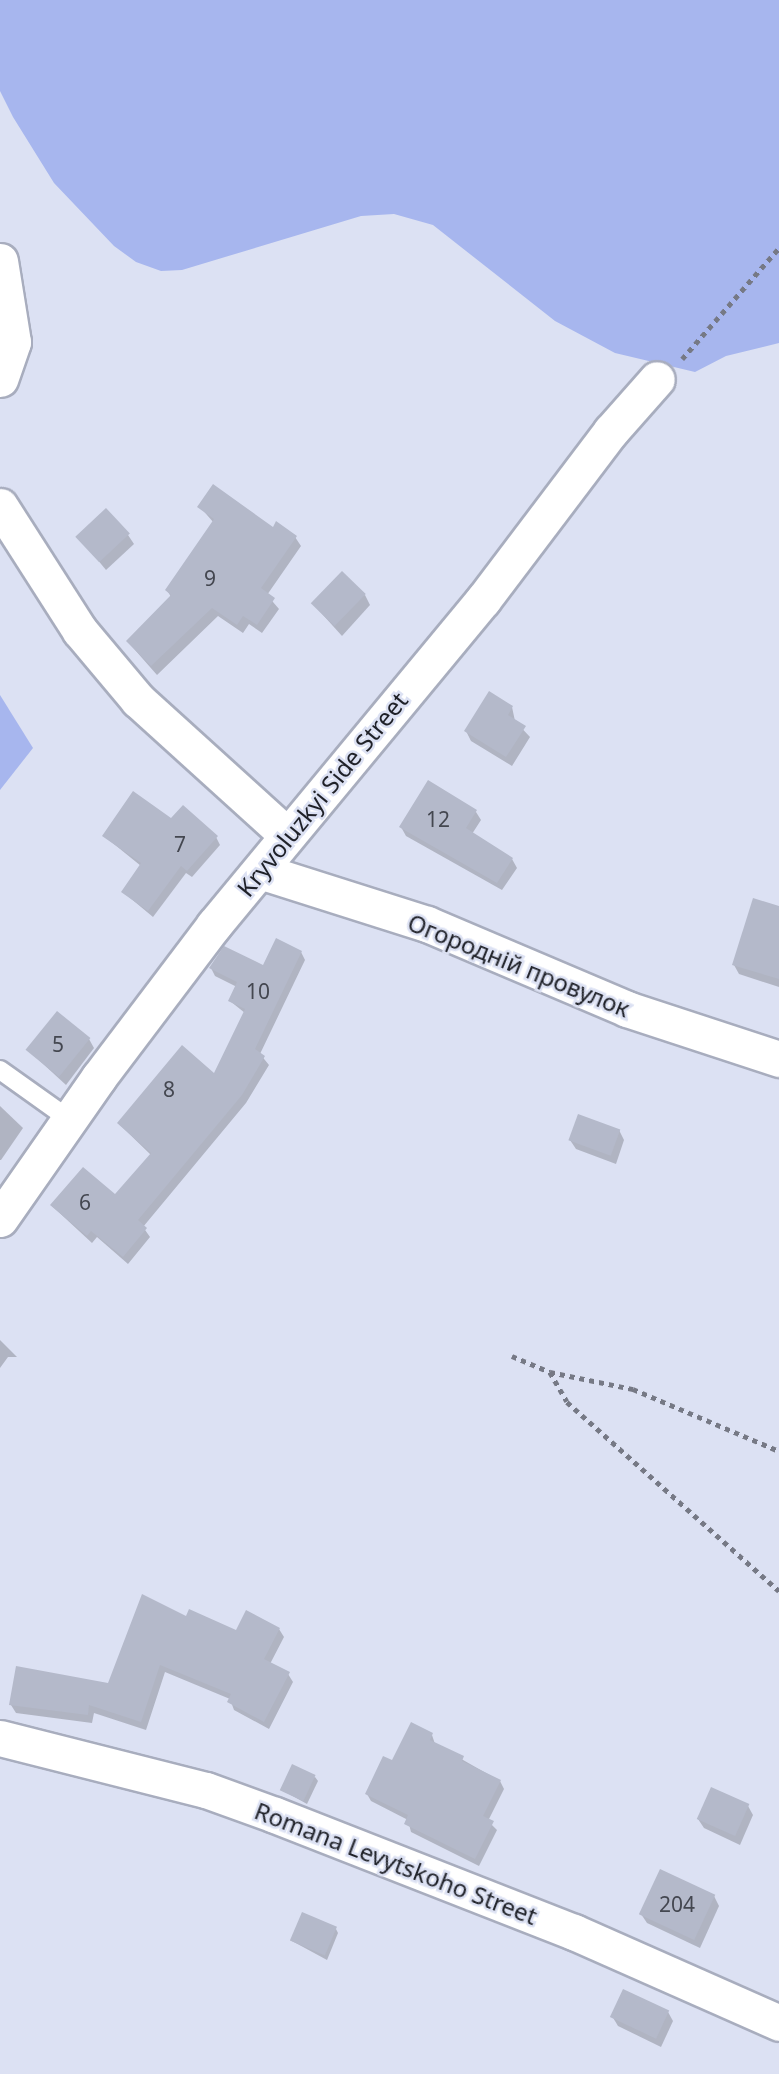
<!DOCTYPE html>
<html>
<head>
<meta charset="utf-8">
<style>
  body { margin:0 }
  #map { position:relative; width:779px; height:2074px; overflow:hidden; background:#dce1f3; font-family:"Noto Sans",sans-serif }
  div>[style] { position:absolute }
  .green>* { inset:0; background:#a7b6ee }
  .shadow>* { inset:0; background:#0003 }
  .building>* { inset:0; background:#b4b9ca; transform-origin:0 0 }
  .path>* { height:4.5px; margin-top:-2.25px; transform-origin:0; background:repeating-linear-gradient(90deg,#767985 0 5px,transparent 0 10px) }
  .roads { filter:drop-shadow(2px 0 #a8adbe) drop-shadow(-2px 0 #a8adbe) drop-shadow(0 2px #a8adbe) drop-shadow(0 -2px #a8adbe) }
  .lane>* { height:18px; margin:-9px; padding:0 9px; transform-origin:9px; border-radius:9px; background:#fff }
  .street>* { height:35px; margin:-17.5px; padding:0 17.5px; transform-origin:17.5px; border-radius:17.5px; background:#fff }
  span { translate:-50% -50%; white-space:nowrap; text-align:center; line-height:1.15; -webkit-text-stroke:5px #dce1f3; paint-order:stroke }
  .number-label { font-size:21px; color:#444750 }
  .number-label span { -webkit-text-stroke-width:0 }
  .street-label { font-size:24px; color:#1f2128 }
</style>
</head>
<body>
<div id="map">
  <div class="green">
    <i style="clip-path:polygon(0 0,779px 0,779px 343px,726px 356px,695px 372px,615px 353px,555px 321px,433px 225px,394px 214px,361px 216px,182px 270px,161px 271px,136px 262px,114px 246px,54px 183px,13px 117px,0 91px)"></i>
    <i style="clip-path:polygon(0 695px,33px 748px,0 790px)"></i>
  </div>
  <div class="shadow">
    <i style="clip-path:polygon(200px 507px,295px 537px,301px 546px,267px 595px,279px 609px,262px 633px,249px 624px,243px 633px,218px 616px,157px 675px,128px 642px,171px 597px,167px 590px,214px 523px)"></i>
    <i style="clip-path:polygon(128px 535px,134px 544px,106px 570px,78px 536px)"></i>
    <i style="clip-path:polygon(365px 595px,370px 605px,342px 636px,314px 605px)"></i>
    <i style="clip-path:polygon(512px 707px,515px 721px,530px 737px,512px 766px,471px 741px,466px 731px)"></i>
    <i style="clip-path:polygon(476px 812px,481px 820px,472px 834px,512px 859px,517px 868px,502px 890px,406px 836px,401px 827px)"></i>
    <i style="clip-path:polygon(171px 821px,216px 837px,220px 845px,192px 877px,186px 873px,153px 917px,123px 892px,141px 866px,104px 836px)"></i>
    <i style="clip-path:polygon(779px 908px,779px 987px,739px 974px,734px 965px)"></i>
    <i style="clip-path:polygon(301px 952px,305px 960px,260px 1054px,269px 1065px,246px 1103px,143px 1227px,150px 1237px,128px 1264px,97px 1237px,92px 1243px,52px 1206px,115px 1197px,151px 1155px,119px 1124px,215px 1076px,245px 1013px,230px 1001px,237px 987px,215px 976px,211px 968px,264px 967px)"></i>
    <i style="clip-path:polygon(89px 1039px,94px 1048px,66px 1085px,28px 1050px)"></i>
    <i style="clip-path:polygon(0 1106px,23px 1128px,1px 1160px,0 1160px)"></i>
    <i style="clip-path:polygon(619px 1130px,624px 1140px,616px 1164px,576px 1149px,570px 1140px)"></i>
    <i style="clip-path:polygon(0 1340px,17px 1357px,8px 1357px,0 1368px)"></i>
    <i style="clip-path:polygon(187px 1619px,237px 1632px,279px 1629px,284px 1637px,270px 1664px,288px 1674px,293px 1682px,269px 1729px,234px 1710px,230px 1699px,165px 1672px,146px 1730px,94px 1713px,92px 1723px,16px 1713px,11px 1705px,109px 1685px)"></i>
    <i style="clip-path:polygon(432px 1735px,435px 1744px,500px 1781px,504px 1789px,488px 1821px,497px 1830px,479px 1866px,411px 1832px,408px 1820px,371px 1801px,367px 1794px,392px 1763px)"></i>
    <i style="clip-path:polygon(315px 1777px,318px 1781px,307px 1804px,282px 1790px)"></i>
    <i style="clip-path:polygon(748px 1806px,753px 1815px,740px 1845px,704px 1828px,698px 1819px)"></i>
    <i style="clip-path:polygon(714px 1896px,719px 1906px,700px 1948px,647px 1923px,641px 1914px)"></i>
    <i style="clip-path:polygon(336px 1929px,338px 1933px,327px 1960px,292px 1941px)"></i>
    <i style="clip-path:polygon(668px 2012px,673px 2021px,661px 2047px,618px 2026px,612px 2016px)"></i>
  </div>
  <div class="building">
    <i style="clip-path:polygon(213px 484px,273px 527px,276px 521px,297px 536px,261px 588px,275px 598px,257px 625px,243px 616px,237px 625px,212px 608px,151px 666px,126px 641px,171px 595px,165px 590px,214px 519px,197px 507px)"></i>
    <i style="left:106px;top:508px;width:35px;height:42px;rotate:47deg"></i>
    <i style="left:342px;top:571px;width:33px;height:45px;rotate:44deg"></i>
    <i style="clip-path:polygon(489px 691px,513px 706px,508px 715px,526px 726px,506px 757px,464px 731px)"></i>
    <i style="clip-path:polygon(428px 780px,477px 810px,466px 828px,513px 858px,497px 883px,399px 827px)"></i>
    <i style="clip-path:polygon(133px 791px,171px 818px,183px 805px,218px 836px,187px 871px,181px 866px,148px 911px,121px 892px,141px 863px,102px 836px)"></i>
    <i style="clip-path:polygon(753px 898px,779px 906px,779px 979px,732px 965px)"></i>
    <i style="clip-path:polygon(276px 938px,302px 951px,255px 1049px,265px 1056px,242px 1095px,138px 1220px,147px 1228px,123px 1257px,91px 1231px,87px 1236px,50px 1205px,83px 1167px,115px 1194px,151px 1153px,117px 1123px,182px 1045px,214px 1073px,245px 1009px,228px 1001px,237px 982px,209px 968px,224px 946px,263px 965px)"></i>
    <i style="left:57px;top:1011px;width:43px;height:50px;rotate:39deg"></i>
    <i style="left:578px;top:1114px;width:45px;height:28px;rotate:20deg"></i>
    <i style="clip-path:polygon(142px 1594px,186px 1616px,189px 1609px,236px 1630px,246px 1610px,280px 1628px,264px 1659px,290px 1672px,264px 1722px,227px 1702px,231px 1694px,160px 1665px,141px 1722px,89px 1705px,88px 1715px,9px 1705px,16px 1666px,108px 1683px)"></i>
    <i style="clip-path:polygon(411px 1722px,433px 1733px,430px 1740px,464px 1756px,462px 1761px,501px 1780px,483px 1816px,494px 1821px,475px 1859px,404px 1824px,408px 1815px,365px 1794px,383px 1756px,392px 1760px)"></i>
    <i style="left:292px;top:1764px;width:26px;height:29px;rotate:25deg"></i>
    <i style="left:711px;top:1787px;width:42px;height:35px;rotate:24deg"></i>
    <i style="left:660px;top:1869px;width:61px;height:50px;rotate:25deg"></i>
    <i style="left:302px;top:1912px;width:38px;height:31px;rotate:23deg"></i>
    <i style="left:623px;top:1989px;width:51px;height:31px;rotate:25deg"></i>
  </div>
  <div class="path">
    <i style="left:682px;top:359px;width:147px;rotate:-48.9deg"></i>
    <i style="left:512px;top:1356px;width:41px;rotate:22.8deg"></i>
    <i style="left:550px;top:1372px;width:85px;rotate:11.6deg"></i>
    <i style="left:633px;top:1389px;width:159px;rotate:23deg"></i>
    <i style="left:550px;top:1372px;width:34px;rotate:60deg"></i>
    <i style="left:567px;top:1402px;width:284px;rotate:41.7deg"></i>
  </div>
  <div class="roads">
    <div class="lane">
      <i style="left:0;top:1070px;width:86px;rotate:35.5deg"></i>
    </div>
    <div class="street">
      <i style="left:0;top:261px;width:82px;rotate:80.9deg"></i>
      <i style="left:13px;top:342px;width:39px;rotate:109deg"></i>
      <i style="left:0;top:506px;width:148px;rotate:57.4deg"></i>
      <i style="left:80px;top:631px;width:90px;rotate:50deg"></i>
      <i style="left:138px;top:700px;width:201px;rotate:42.2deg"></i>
      <i style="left:260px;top:871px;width:175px;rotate:17.6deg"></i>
      <i style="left:427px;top:924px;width:217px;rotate:23deg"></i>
      <i style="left:627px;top:1009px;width:160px;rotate:18.2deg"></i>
      <i style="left:0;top:1219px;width:173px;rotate:-55.1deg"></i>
      <i style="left:99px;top:1077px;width:191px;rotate:-52.9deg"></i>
      <i style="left:214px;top:925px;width:422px;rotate:-50.4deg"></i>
      <i style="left:483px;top:600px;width:212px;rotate:-52.9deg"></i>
      <i style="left:611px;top:431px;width:69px;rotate:-48.5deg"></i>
      <i style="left:0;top:1738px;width:212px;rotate:14.2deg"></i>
      <i style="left:206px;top:1790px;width:73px;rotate:19.9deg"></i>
      <i style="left:275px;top:1815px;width:321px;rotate:21.4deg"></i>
      <i style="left:574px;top:1932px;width:224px;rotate:23.9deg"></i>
    </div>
  </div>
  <div class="number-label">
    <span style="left:210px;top:578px">9</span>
    <span style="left:438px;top:819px">12</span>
    <span style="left:180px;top:844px">7</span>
    <span style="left:258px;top:991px">10</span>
    <span style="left:58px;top:1044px">5</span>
    <span style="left:169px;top:1089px">8</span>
    <span style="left:85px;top:1202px">6</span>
    <span style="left:677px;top:1904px">204</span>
  </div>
  <div class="street-label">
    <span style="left:322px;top:794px;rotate:-51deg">Kryvoluzkyi Side Street</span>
    <span style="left:519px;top:965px;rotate:22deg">Огородній провулок</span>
    <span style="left:396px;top:1863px;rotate:21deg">Romana Levytskoho Street</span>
  </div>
</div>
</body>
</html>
